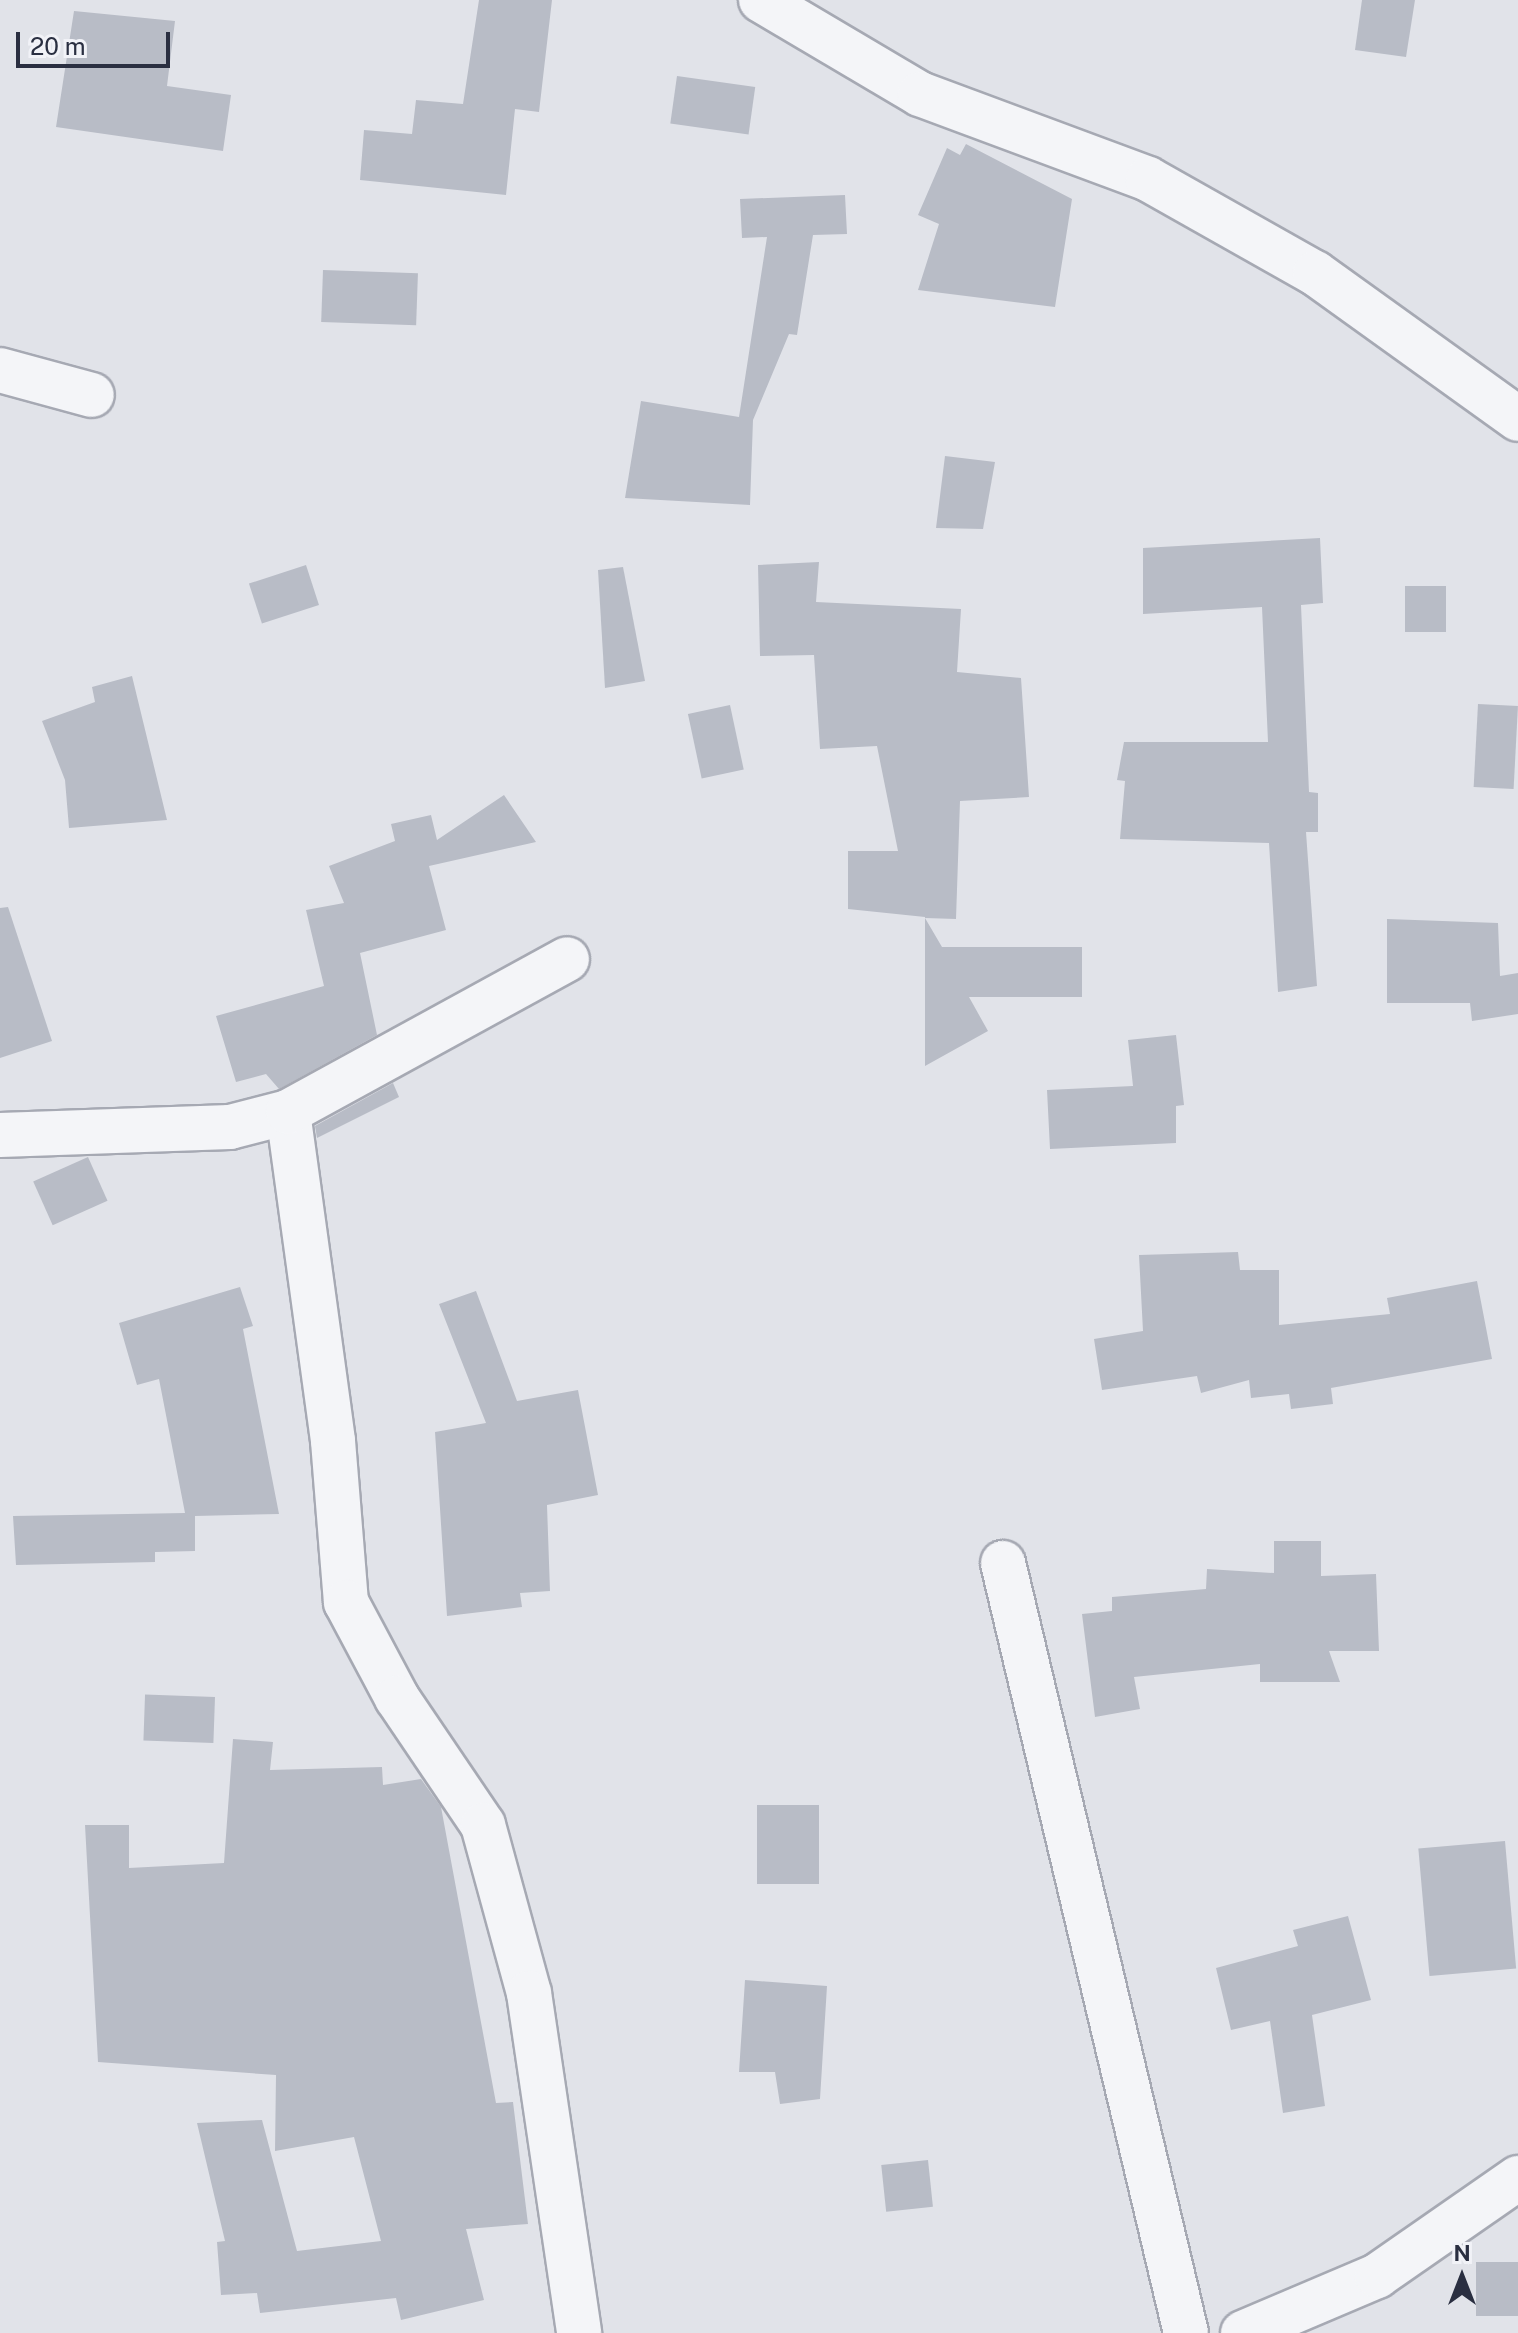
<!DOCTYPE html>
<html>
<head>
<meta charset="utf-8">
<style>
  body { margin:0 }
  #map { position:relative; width:1518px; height:2333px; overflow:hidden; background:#e1e3e9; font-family:"Public Sans",sans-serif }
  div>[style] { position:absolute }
  .building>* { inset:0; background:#b8bcc6; transform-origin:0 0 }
  .roads { filter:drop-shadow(2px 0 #a6a9b3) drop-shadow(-2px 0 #a6a9b3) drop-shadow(0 2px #a6a9b3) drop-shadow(0 -2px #a6a9b3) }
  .minor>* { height:44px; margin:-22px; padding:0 22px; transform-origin:22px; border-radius:22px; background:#f4f5f8 }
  span { translate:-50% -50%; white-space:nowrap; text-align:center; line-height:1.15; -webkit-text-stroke:8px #f1f2f7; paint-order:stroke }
  .north { position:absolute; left:1422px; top:2237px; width:80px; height:80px; -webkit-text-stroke:6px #f1f2f7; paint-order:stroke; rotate:0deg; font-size:22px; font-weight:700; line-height:32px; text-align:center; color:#2a2f41 }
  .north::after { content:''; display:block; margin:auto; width:28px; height:36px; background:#2a2f41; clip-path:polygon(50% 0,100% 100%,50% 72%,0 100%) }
  .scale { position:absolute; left:16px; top:32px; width:154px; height:36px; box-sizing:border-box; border:4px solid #2a2f41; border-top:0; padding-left:10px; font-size:24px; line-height:28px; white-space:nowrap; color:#2a2f41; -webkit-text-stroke:6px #f1f2f7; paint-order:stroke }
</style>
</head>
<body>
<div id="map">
  <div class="building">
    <i style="clip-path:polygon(479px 0,552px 0,539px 112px,515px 109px,506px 195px,360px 180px,364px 130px,412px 134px,416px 100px,463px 104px)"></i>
    <i style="clip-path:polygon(1362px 0,1415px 0,1406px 57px,1355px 50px)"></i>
    <i style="clip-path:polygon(74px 11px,175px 21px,167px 86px,231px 95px,223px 151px,56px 127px)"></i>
    <i style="left:677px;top:76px;width:79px;height:48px;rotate:8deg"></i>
    <i style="clip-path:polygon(966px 144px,1072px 199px,1055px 307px,918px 290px,939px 224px,918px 215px,947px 148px,960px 155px)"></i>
    <i style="clip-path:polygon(845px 195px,847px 234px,813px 235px,797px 335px,789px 334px,753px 420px,750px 505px,625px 498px,641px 401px,739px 417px,767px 237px,742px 238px,740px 199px)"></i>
    <i style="left:323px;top:270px;width:95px;height:52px;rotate:2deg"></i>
    <i style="clip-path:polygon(945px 456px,995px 462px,983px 529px,936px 528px)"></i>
    <i style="clip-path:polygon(1320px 538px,1323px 603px,1301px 605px,1309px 792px,1318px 793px,1318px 832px,1306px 832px,1317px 986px,1278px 992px,1269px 843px,1120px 839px,1125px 781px,1117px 780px,1124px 742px,1268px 742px,1262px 607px,1143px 614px,1143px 548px)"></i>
    <i style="clip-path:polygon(819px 562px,816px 602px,961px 609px,957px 672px,1021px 678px,1029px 797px,960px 801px,956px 919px,925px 918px,942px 947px,1082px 947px,1082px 997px,969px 997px,988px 1031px,925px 1066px,925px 917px,848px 909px,848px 851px,898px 851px,877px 746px,820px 749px,814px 655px,760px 656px,758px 565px)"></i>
    <i style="left:306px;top:565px;width:42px;height:60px;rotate:72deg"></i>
    <i style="clip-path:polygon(623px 567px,645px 681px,605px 688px,598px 570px)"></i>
    <i style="left:1405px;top:586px;width:41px;height:46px"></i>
    <i style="clip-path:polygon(132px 676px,167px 820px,69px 828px,65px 780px,42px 721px,95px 702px,92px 687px)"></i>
    <i style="left:1478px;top:704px;width:40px;height:83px;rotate:3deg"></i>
    <i style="left:730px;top:705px;width:66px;height:43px;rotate:78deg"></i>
    <i style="clip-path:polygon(504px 795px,536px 842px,429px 866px,446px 930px,360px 953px,377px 1035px,279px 1089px,266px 1074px,236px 1082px,216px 1016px,324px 986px,306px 910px,344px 903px,329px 866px,395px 841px,391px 824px,431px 815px,437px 840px)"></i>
    <i style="clip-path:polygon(8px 907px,52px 1041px,0 1058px,0 908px)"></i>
    <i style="clip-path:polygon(1387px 919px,1498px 923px,1500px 976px,1518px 973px,1518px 1014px,1472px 1021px,1470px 1003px,1387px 1003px)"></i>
    <i style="clip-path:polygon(1176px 1035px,1184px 1105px,1176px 1106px,1176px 1143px,1050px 1149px,1047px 1090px,1133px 1086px,1128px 1040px)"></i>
    <i style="clip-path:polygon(393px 1083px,399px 1097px,317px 1138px,315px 1126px)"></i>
    <i style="left:88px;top:1157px;width:48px;height:60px;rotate:66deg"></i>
    <i style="clip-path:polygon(1238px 1252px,1240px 1270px,1279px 1270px,1279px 1325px,1390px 1314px,1387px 1298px,1477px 1281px,1492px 1359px,1331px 1388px,1333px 1404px,1291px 1409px,1289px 1394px,1251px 1398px,1249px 1380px,1201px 1393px,1197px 1376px,1102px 1390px,1094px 1339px,1143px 1331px,1139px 1255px)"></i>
    <i style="clip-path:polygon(240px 1287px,253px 1326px,243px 1329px,279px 1514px,195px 1516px,195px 1551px,155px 1552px,155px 1562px,16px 1565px,13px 1516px,185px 1513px,159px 1379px,137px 1385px,119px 1323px)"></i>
    <i style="clip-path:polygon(476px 1291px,517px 1401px,578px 1390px,598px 1495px,547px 1505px,550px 1591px,520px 1593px,522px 1607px,447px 1616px,435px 1432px,486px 1423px,439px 1304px)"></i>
    <i style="clip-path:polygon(1274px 1541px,1321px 1541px,1321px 1576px,1376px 1574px,1379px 1651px,1329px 1651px,1340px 1682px,1260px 1682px,1260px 1664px,1134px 1677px,1140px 1709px,1095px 1717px,1082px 1614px,1112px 1611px,1112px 1597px,1206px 1589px,1207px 1569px,1274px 1573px)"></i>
    <i style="left:215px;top:1697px;width:46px;height:70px;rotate:92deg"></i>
    <i style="clip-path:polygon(233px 1739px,273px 1742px,270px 1770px,382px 1767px,383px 1785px,421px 1779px,441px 1807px,496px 2103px,513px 2102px,528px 2224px,466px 2229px,484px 2300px,401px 2320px,396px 2298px,260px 2313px,257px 2293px,221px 2295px,217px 2242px,225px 2241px,197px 2123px,262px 2120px,297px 2251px,381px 2241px,354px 2137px,275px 2151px,276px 2075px,98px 2062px,85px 1825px,129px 1825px,129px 1868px,224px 1863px)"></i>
    <i style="left:757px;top:1805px;width:62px;height:79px"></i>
    <i style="left:1505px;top:1841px;width:128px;height:87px;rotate:85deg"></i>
    <i style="clip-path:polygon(1348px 1916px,1371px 2000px,1312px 2015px,1325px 2106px,1283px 2113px,1270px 2021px,1231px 2030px,1216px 1968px,1298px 1946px,1293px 1930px)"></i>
    <i style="clip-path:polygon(745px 1980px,827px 1986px,820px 2099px,780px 2104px,775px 2072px,739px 2072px)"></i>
    <i style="left:928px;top:2160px;width:47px;height:47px;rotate:84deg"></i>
    <i style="left:1518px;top:2262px;width:54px;height:42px;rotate:90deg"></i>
  </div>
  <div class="roads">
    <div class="minor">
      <i style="left:761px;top:0;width:185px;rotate:30.6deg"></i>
      <i style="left:920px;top:94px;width:243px;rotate:20.4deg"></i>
      <i style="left:1148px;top:179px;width:192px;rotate:29.4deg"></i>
      <i style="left:1315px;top:273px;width:250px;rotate:35.7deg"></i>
      <i style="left:0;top:370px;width:95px;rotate:15.2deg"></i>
      <i style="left:288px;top:1112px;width:332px;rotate:82.2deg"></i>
      <i style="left:333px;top:1441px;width:162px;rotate:85.4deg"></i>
      <i style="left:346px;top:1602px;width:109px;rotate:62deg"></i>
      <i style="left:397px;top:1698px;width:153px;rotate:55.9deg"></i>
      <i style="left:483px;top:1825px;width:174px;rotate:74.7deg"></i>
      <i style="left:529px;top:1993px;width:344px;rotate:81.6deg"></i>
      <i style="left:0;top:1135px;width:230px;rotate:-2deg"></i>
      <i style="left:230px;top:1127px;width:60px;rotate:-14.5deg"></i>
      <i style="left:288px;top:1112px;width:318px;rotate:-28.7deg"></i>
      <i style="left:1003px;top:1563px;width:791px;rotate:76.63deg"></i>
      <i style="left:1243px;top:2333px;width:146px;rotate:-23deg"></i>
      <i style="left:1377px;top:2276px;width:172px;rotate:-34.8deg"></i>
    </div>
  </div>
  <div class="north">N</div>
  <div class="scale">20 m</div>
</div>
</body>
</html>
